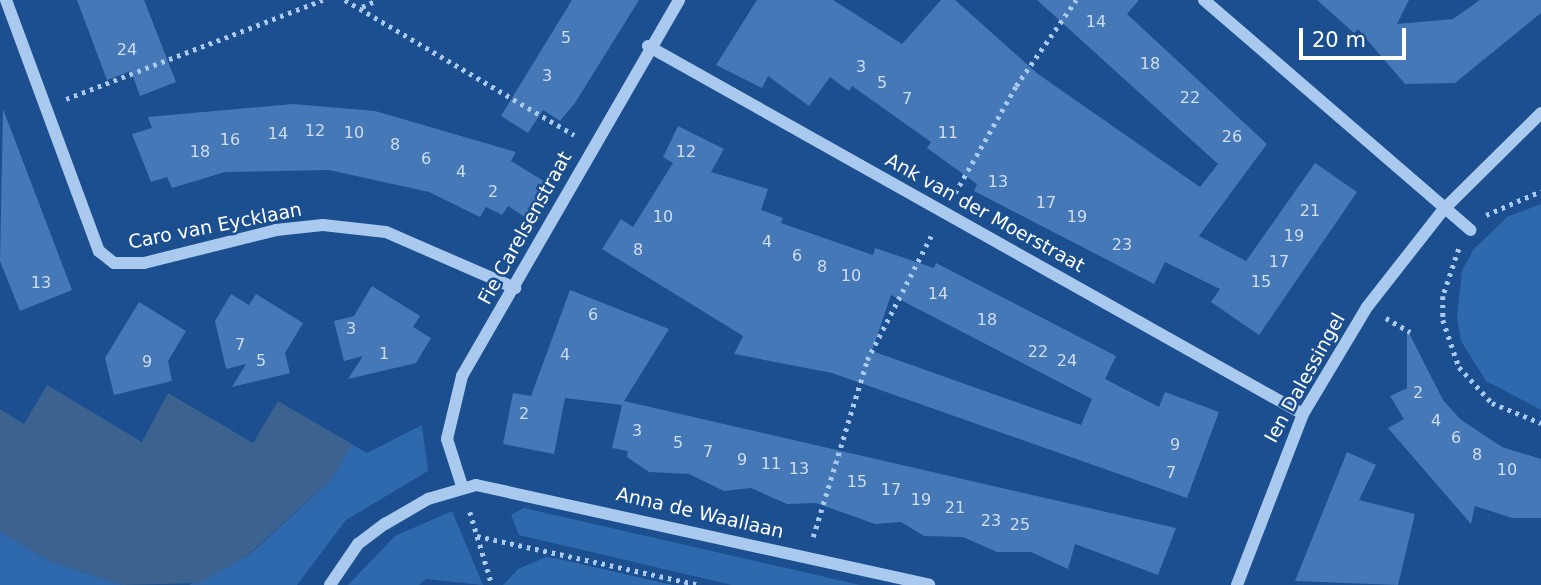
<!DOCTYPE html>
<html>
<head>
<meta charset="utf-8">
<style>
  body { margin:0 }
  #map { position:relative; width:1541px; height:585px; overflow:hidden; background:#1b4f8f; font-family:"DejaVu Sans",sans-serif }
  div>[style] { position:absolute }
  .green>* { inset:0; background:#2e69ad }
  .water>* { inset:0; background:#3c6290 }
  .building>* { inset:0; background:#4478b7 }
  .path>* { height:4.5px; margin-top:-2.25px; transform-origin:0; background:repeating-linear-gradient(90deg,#a9c9ee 0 3.5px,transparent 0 8.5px) }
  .minor>* { height:12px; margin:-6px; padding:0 6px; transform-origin:6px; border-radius:6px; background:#a9c9ee }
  span { translate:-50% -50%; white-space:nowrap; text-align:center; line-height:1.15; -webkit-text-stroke:5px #1b4f8f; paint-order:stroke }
  .number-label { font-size:16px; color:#d0dded }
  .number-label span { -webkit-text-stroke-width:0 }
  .street-label { font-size:19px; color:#fff }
  .scale { position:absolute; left:1299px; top:28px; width:107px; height:32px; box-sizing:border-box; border:4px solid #fff; border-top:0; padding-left:9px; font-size:21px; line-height:24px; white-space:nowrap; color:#fff; -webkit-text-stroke:5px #1b4f8f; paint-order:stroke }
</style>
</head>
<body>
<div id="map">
  <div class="green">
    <i style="clip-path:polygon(1541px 204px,1541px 410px,1486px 381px,1461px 341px,1457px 317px,1462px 271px,1473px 250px,1507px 217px)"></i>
    <i style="clip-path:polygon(422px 425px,428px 471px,346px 520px,297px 585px,189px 585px,249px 555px,331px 480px,352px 444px,367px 453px)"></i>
    <i style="clip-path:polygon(524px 508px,860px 585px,732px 585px,519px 535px,511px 515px)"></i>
    <i style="clip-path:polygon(452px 511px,483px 585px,426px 579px,419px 585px,348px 585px,395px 536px)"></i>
    <i style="clip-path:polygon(0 532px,51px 562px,123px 585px,0 585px)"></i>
    <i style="clip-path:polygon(546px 557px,559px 559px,673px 585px,503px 585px,518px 569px)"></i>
  </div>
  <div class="water">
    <i style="clip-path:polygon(47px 385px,142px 442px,168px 393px,253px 443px,278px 401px,352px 444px,331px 480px,248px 555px,200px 583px,123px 585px,51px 562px,0 532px,0 409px,24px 424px)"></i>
  </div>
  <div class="building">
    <i style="clip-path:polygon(77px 0,144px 0,176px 82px,140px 96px,131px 71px,107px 80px)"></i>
    <i style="clip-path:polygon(572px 0,639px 0,575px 103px,560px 121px,543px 110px,528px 133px,501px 116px)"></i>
    <i style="clip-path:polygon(757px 0,833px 0,902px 44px,941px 0,955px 0,1038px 74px,1200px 187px,1218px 164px,1037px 0,1139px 0,1127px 14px,1267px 144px,1199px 236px,1246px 261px,1315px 163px,1357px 192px,1259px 335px,1211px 302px,1220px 289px,1165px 262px,1154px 284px,974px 191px,977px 184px,927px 148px,931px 142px,852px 86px,849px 91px,830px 77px,809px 106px,768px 76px,762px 88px,716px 65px)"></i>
    <i style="clip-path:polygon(1317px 0,1409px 0,1397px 24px,1453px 19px,1480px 0,1541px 0,1541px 13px,1455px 83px,1405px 84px,1358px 29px,1354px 33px)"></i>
    <i style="clip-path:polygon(293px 104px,375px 111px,516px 152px,511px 161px,547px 183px,526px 218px,508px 206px,502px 215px,486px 207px,480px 217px,429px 192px,329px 170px,225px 172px,172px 188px,167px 177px,151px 182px,132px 134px,152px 128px,148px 117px)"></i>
    <i style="clip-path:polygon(3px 109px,72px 290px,20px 311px,0 261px)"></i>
    <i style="clip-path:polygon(evenodd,678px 126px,724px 149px,711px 172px,768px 189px,761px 210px,783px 218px,781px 223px,873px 255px,875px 248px,934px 268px,936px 263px,1116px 356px,1105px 379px,1159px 407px,1165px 392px,1219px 412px,1187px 498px,832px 373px,734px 354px,743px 336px,602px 249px,621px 219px,633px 227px,673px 163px,663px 157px,678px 126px,891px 295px,1092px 399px,1081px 425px,872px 351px,891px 295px)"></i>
    <i style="clip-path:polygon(372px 286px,420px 316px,413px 327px,431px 338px,416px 363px,348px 379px,363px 356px,344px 361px,334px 321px,354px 316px)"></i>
    <i style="clip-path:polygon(570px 290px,669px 329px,624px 401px,1176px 528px,1158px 575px,1075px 544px,1068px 569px,1031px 552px,997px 552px,963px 537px,924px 536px,901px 522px,875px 524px,816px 503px,787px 504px,751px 488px,724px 491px,689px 474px,649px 472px,627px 457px,628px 451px,612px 448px,622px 405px,565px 398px,554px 454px,503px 444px,513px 393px,531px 396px)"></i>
    <i style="clip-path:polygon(231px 294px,249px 305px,256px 294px,303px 323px,285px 353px,290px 373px,232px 387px,246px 364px,226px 369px,215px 321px)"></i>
    <i style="clip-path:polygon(139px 302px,186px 331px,168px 361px,172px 381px,114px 395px,105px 358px)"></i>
    <i style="clip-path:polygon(1407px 329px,1443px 400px,1460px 419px,1502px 447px,1541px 459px,1541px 518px,1512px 518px,1475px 506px,1471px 524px,1388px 428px,1404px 419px,1390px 396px,1407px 388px)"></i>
    <i style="clip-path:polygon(1347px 452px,1376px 465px,1359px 500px,1415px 514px,1398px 585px,1295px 581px)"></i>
  </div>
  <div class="path">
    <i style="left:345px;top:0;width:266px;rotate:30.5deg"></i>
    <i style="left:362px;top:7px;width:17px;rotate:-25deg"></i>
    <i style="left:66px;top:99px;width:275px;rotate:-21.1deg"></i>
    <i style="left:955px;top:193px;width:123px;rotate:-60.3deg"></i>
    <i style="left:1016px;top:86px;width:105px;rotate:-55.1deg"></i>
    <i style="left:1486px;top:215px;width:60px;rotate:-23.6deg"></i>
    <i style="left:1459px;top:249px;width:50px;rotate:108.8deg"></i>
    <i style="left:1443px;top:296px;width:24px;rotate:90deg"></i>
    <i style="left:1443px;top:320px;width:50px;rotate:71.2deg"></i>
    <i style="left:1459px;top:367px;width:49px;rotate:47.5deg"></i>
    <i style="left:1492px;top:403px;width:53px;rotate:22.2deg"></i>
    <i style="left:1386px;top:318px;width:28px;rotate:30deg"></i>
    <i style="left:470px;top:512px;width:76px;rotate:73.2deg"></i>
    <i style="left:477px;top:536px;width:228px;rotate:12.4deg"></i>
    <i style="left:813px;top:537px;width:185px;rotate:-73deg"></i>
    <i style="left:867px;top:360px;width:142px;rotate:-62.7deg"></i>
  </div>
  <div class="minor">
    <i style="left:6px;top:0;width:268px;rotate:69.7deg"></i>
    <i style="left:99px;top:251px;width:19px;rotate:39deg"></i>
    <i style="left:114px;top:263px;width:30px"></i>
    <i style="left:144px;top:263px;width:136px;rotate:-14deg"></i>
    <i style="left:276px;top:230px;width:47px;rotate:-6.1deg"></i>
    <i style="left:323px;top:225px;width:63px;rotate:6.3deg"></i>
    <i style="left:386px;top:232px;width:141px;rotate:23.5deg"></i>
    <i style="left:1204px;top:0;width:352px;rotate:40.8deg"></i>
    <i style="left:648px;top:46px;width:751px;rotate:29.33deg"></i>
    <i style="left:462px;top:486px;width:49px;rotate:-107.7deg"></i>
    <i style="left:447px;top:439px;width:65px;rotate:-76.6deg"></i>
    <i style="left:462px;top:376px;width:434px;rotate:-60deg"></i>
    <i style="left:330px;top:585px;width:50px;rotate:-55.7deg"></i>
    <i style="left:358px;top:544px;width:34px;rotate:-37deg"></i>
    <i style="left:385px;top:524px;width:50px;rotate:-30.2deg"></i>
    <i style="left:428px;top:499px;width:50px;rotate:-16.3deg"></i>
    <i style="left:476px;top:485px;width:464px;rotate:12.4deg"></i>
    <i style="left:1237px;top:585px;width:183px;rotate:-68.9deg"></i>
    <i style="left:1303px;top:414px;width:125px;rotate:-59.1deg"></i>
    <i style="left:1367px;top:307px;width:123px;rotate:-51.9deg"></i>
    <i style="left:1443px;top:210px;width:138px;rotate:-44.7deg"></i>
  </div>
  <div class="number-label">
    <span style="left:1096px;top:22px">14</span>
    <span style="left:566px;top:38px">5</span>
    <span style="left:127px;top:50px">24</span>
    <span style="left:1150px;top:64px">18</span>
    <span style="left:861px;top:67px">3</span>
    <span style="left:547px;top:76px">3</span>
    <span style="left:882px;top:83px">5</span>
    <span style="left:1190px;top:98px">22</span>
    <span style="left:907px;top:99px">7</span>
    <span style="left:315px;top:131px">12</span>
    <span style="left:354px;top:133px">10</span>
    <span style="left:948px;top:133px">11</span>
    <span style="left:278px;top:134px">14</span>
    <span style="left:1232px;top:137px">26</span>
    <span style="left:230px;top:140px">16</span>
    <span style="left:395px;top:145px">8</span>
    <span style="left:200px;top:152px">18</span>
    <span style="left:686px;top:152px">12</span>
    <span style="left:426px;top:159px">6</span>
    <span style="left:461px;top:172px">4</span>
    <span style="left:998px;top:182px">13</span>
    <span style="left:493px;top:192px">2</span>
    <span style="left:1046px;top:203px">17</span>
    <span style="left:1310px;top:211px">21</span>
    <span style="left:663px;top:217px">10</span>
    <span style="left:1077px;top:217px">19</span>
    <span style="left:1294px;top:236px">19</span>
    <span style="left:767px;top:242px">4</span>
    <span style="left:1122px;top:245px">23</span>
    <span style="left:638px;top:250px">8</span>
    <span style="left:797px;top:256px">6</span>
    <span style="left:1279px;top:262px">17</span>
    <span style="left:822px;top:267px">8</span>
    <span style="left:851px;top:276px">10</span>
    <span style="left:1261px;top:282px">15</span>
    <span style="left:41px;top:283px">13</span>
    <span style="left:938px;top:294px">14</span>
    <span style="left:593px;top:315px">6</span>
    <span style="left:987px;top:320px">18</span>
    <span style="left:351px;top:329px">3</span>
    <span style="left:240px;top:345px">7</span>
    <span style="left:1038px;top:352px">22</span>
    <span style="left:384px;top:354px">1</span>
    <span style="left:565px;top:355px">4</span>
    <span style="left:261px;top:361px">5</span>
    <span style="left:1067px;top:361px">24</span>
    <span style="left:147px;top:362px">9</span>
    <span style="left:1418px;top:393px">2</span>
    <span style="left:524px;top:414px">2</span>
    <span style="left:1436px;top:421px">4</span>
    <span style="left:637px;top:431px">3</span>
    <span style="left:1456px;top:438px">6</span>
    <span style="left:678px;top:443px">5</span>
    <span style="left:1175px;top:445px">9</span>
    <span style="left:708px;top:452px">7</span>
    <span style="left:1477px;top:455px">8</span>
    <span style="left:742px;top:460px">9</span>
    <span style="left:771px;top:464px">11</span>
    <span style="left:799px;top:469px">13</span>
    <span style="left:1507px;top:470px">10</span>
    <span style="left:1171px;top:473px">7</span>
    <span style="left:857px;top:482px">15</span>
    <span style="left:891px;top:490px">17</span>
    <span style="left:921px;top:500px">19</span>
    <span style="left:955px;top:508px">21</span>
    <span style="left:991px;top:521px">23</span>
    <span style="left:1020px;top:525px">25</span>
  </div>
  <div class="street-label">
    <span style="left:985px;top:213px;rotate:29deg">Ank van der Moerstraat</span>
    <span style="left:215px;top:226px;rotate:-11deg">Caro van Eycklaan</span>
    <span style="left:525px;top:228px;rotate:-61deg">Fie Carelsenstraat</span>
    <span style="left:1305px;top:378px;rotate:-61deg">Ien Dalessingel</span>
    <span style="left:700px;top:513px;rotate:13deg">Anna de Waallaan</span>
  </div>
  <div class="scale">20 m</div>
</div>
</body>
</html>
